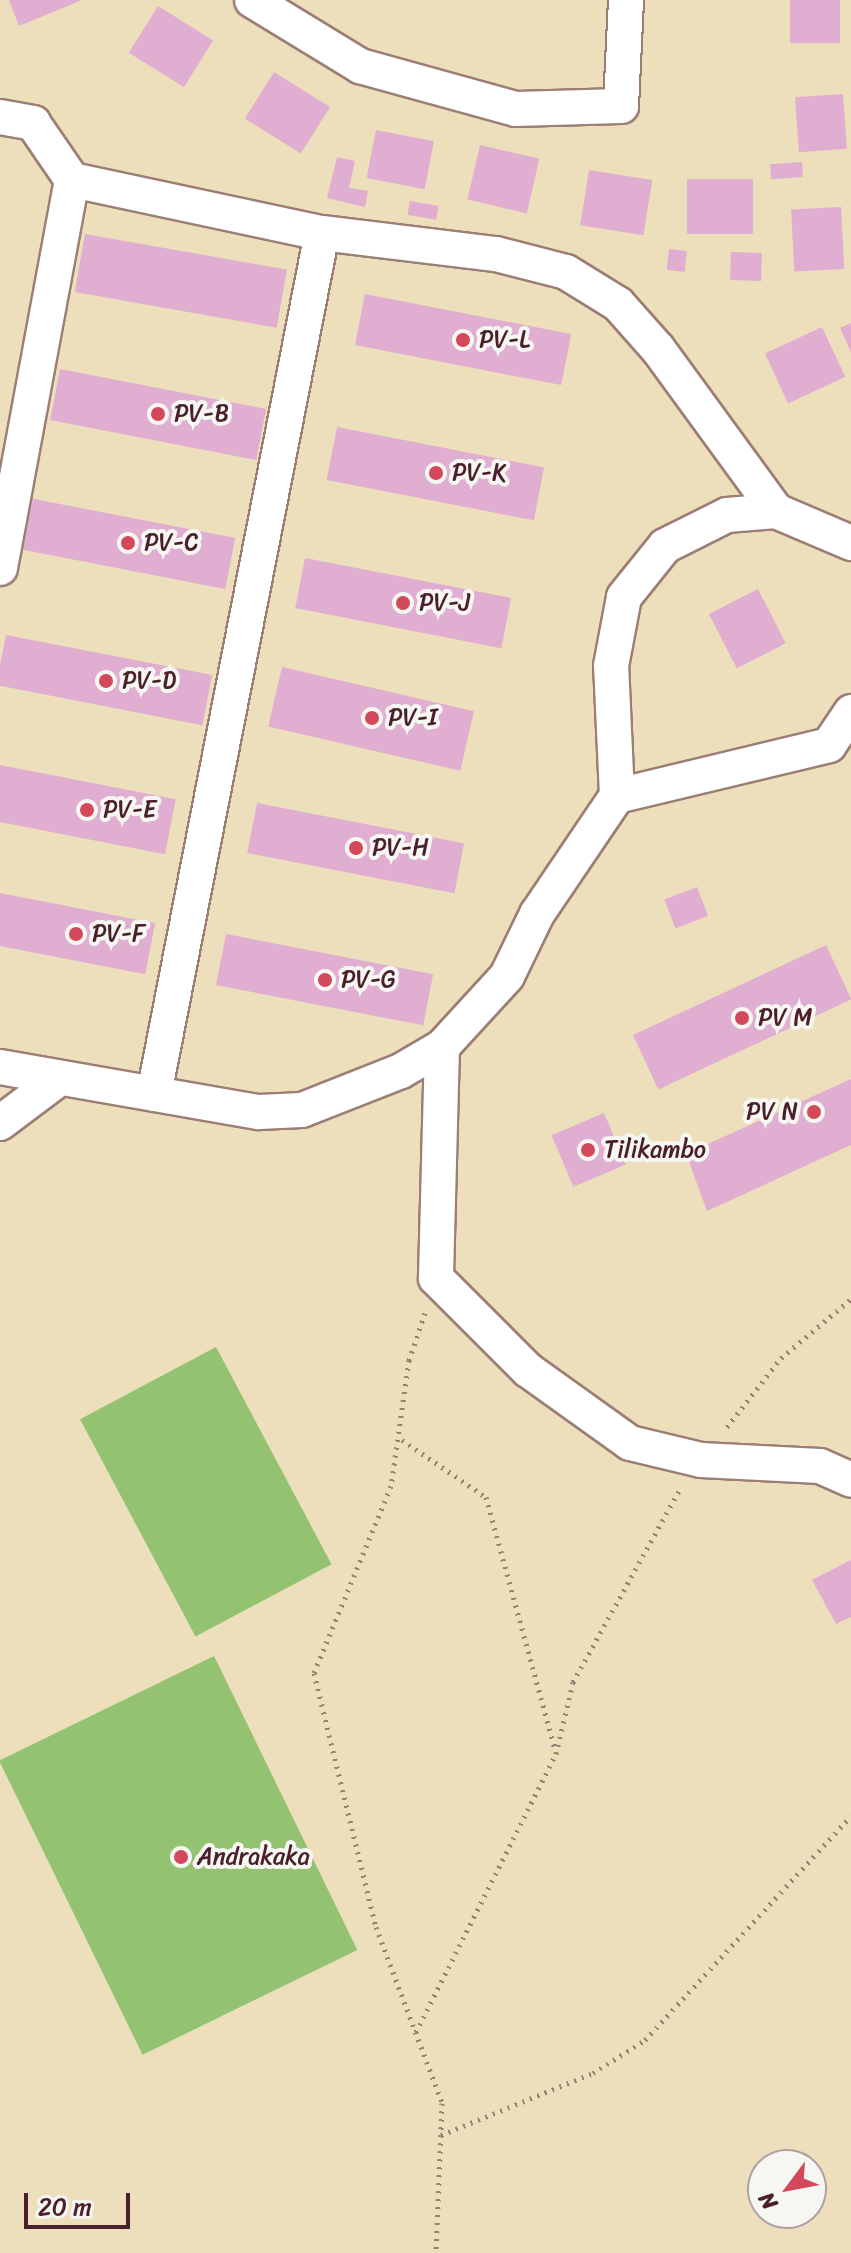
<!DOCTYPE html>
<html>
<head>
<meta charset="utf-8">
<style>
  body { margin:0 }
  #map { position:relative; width:851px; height:2253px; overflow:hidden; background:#eddebc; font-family:Sriracha,sans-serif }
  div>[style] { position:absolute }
  .green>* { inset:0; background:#93c271; transform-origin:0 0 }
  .building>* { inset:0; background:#dfaed0; transform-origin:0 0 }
  .path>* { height:5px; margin-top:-2.5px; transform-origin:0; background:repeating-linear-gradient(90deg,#9c7e74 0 2px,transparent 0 8px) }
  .roads { filter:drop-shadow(2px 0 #9c7e74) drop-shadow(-2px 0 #9c7e74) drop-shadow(0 2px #9c7e74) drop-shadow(0 -2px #9c7e74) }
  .minor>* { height:34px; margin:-17px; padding:0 17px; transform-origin:17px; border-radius:17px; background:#fff }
  .dots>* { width:22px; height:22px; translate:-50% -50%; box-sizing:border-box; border:4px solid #f6f6f2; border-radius:50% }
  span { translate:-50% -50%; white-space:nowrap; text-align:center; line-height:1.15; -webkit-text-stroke:8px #f6f6f2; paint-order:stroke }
  .poi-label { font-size:24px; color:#4a1f2b }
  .left { translate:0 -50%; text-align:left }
  .right { translate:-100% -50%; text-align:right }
  .north { position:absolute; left:747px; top:2149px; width:80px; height:80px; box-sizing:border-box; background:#f6f6f2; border:2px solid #b1a0a2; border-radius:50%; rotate:238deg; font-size:22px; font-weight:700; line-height:32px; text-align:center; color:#4a1f2b }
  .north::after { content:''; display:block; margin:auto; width:28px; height:36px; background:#d1495b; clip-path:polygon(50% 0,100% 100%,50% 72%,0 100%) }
  .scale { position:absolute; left:24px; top:2193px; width:106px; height:36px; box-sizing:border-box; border:4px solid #4a1f2b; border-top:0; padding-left:10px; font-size:24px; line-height:28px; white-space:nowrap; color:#4a1f2b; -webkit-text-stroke:6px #f6f6f2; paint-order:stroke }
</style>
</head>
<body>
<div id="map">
  <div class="green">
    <i style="left:216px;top:1347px;width:246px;height:154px;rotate:62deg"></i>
    <i style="left:214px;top:1656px;width:327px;height:239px;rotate:64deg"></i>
  </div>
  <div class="building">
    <i style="clip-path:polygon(9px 0,82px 0,19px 26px)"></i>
    <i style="left:790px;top:0;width:50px;height:43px"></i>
    <i style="left:158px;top:6px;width:65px;height:55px;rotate:32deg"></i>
    <i style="left:274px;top:72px;width:66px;height:55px;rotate:32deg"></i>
    <i style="left:843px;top:94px;width:55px;height:48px;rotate:86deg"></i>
    <i style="left:376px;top:130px;width:59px;height:49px;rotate:11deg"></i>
    <i style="left:480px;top:145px;width:61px;height:56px;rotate:13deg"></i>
    <i style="clip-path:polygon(337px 157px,355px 161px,349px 188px,368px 191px,365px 207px,327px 198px)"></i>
    <i style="left:802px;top:162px;width:15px;height:32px;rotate:86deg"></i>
    <i style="left:589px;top:170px;width:64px;height:56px;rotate:9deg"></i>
    <i style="left:687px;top:179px;width:66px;height:55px"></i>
    <i style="left:410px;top:201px;width:29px;height:14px;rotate:10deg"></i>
    <i style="left:841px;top:207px;width:62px;height:50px;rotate:87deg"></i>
    <i style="left:85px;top:234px;width:205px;height:59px;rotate:10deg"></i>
    <i style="left:669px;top:249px;width:18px;height:21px;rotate:6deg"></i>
    <i style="left:731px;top:252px;width:31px;height:28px;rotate:2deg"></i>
    <i style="left:365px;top:294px;width:210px;height:52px;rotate:11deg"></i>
    <i style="clip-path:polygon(851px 323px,851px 352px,840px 328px)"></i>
    <i style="left:822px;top:327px;width:55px;height:63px;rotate:65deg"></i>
    <i style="left:60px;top:369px;width:210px;height:52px;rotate:11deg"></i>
    <i style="left:337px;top:427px;width:211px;height:54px;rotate:11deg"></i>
    <i style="left:29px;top:498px;width:210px;height:52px;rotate:11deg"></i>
    <i style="left:305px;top:558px;width:210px;height:51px;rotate:11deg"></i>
    <i style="left:758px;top:589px;width:61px;height:55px;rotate:63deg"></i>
    <i style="left:6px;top:635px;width:210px;height:51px;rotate:11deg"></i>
    <i style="left:282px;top:667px;width:197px;height:61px;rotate:13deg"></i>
    <i style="left:0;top:765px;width:179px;height:56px;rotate:11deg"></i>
    <i style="left:257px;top:803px;width:211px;height:51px;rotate:11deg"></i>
    <i style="left:697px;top:887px;width:31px;height:35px;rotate:69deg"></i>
    <i style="left:0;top:893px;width:158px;height:52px;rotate:11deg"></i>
    <i style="left:226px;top:934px;width:211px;height:52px;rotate:11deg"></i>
    <i style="left:826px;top:945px;width:60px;height:213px;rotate:65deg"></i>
    <i style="clip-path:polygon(851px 1079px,851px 1145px,707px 1211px,686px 1154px)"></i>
    <i style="left:604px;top:1113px;width:56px;height:57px;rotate:67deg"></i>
    <i style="clip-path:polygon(851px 1560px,851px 1617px,836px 1624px,812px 1580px)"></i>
  </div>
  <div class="path">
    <i style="left:425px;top:1313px;width:50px;rotate:108.8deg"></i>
    <i style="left:409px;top:1360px;width:127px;rotate:98.1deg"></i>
    <i style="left:391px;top:1486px;width:202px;rotate:112.4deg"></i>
    <i style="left:314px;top:1673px;width:261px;rotate:76.3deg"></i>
    <i style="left:376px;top:1927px;width:188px;rotate:69.4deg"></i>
    <i style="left:442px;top:2103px;width:150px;rotate:92.3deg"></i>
    <i style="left:727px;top:1427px;width:88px;rotate:-52deg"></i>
    <i style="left:781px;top:1358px;width:92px;rotate:-40.1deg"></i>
    <i style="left:402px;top:1440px;width:102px;rotate:34.2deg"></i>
    <i style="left:486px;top:1497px;width:265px;rotate:74.7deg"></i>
    <i style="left:416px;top:2032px;width:311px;rotate:-63.3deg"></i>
    <i style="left:556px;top:1754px;width:74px;rotate:-76.7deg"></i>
    <i style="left:573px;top:1682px;width:221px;rotate:-61deg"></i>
    <i style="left:441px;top:2135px;width:164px;rotate:-22.2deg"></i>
    <i style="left:593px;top:2073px;width:62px;rotate:-32.4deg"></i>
    <i style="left:645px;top:2040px;width:304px;rotate:-47.4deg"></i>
  </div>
  <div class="roads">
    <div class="minor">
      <i style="left:252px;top:0;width:127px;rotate:31.4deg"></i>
      <i style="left:360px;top:66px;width:162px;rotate:15.4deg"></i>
      <i style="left:516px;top:109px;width:105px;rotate:-1.6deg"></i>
      <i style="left:621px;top:106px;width:106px;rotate:-87.3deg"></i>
      <i style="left:0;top:117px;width:34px;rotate:10deg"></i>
      <i style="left:33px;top:123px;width:69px;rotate:55.6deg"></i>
      <i style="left:72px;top:180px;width:256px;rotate:12deg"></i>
      <i style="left:322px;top:233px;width:175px;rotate:6.9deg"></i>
      <i style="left:496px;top:254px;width:72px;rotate:14.4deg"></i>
      <i style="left:566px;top:272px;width:61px;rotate:31.6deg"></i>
      <i style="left:618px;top:304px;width:60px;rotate:48.4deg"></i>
      <i style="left:658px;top:349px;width:200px;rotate:53.9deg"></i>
      <i style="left:0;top:568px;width:395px;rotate:-79.5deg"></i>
      <i style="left:617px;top:796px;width:218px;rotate:-13.5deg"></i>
      <i style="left:829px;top:745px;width:40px;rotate:-56deg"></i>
      <i style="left:442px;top:1047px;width:231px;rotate:91.5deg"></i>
      <i style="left:436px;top:1278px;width:130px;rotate:45deg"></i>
      <i style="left:528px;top:1370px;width:125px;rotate:35.6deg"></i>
      <i style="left:630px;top:1443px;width:73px;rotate:13.5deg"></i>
      <i style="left:701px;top:1460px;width:119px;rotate:2.9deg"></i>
      <i style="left:820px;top:1466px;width:34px;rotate:24deg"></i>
      <i style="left:0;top:1067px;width:263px;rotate:9.9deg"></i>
      <i style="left:259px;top:1112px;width:43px;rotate:-2.7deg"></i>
      <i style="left:302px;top:1110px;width:106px;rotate:-21.5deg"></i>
      <i style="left:401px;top:1071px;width:48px;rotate:-30.3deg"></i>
      <i style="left:442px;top:1047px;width:96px;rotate:-47.5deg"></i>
      <i style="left:507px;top:976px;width:69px;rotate:-64.2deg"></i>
      <i style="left:537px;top:914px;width:143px;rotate:-55.9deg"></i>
      <i style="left:617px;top:796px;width:130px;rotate:-92.6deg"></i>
      <i style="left:611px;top:666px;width:70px;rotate:-79.3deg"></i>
      <i style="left:624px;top:597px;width:65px;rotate:-51.2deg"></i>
      <i style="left:665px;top:546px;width:69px;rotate:-26.6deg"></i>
      <i style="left:727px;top:515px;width:49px;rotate:-4.7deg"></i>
      <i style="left:776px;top:511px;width:82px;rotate:23.1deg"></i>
      <i style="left:154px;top:1094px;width:877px;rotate:-78.96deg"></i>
      <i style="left:0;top:1123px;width:75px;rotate:-36.9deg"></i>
    </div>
  </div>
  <div class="dots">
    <i style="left:463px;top:340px;background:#d1495b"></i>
    <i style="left:158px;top:414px;background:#d1495b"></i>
    <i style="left:436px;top:473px;background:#d1495b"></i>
    <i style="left:128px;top:543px;background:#d1495b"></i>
    <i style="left:403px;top:603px;background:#d1495b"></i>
    <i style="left:106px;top:681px;background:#d1495b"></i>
    <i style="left:372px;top:718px;background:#d1495b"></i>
    <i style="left:87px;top:810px;background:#d1495b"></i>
    <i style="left:356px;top:848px;background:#d1495b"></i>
    <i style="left:76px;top:934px;background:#d1495b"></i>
    <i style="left:325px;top:980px;background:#d1495b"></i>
    <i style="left:742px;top:1018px;background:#d1495b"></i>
    <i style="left:814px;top:1112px;background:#d1495b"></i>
    <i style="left:588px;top:1150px;background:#d1495b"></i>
    <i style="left:181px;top:1857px;background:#d1495b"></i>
  </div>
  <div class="poi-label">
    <span class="left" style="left:479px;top:340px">PV-L</span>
    <span class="left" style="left:174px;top:414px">PV-B</span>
    <span class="left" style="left:452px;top:473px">PV-K</span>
    <span class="left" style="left:144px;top:543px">PV-C</span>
    <span class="left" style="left:419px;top:603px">PV-J</span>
    <span class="left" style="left:122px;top:681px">PV-D</span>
    <span class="left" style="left:388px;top:718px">PV-I</span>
    <span class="left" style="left:103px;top:810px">PV-E</span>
    <span class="left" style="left:372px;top:848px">PV-H</span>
    <span class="left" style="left:92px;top:934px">PV-F</span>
    <span class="left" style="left:341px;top:980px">PV-G</span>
    <span class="left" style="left:758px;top:1018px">PV M</span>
    <span class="right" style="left:798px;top:1112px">PV N</span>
    <span class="left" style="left:604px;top:1150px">Tilikambo</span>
    <span class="left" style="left:197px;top:1857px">Andrakaka</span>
  </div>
  <div class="north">N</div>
  <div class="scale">20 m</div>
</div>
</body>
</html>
